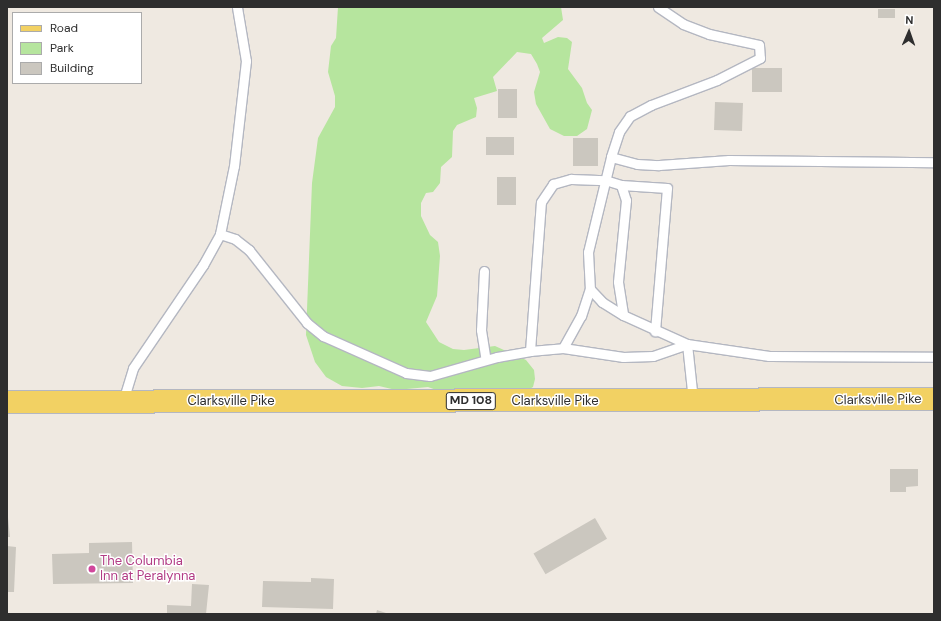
<!DOCTYPE html>
<html>
<head>
<meta charset="utf-8">
<style>
  body { margin:0 }
  #map { position:relative; width:941px; height:621px; overflow:hidden; background:#efe9e1; font-family:"DM Sans",sans-serif }
  div>[style] { position:absolute }
  .green>* { inset:0; background:#b6e59e }
  .building>* { inset:0; background:#cbc7bf; transform-origin:0 0 }
  .roads { filter:drop-shadow(1px 0 #b4b7c1) drop-shadow(-1px 0 #b4b7c1) drop-shadow(0 1px #b4b7c1) drop-shadow(0 -1px #b4b7c1) }
  .service>* { height:9px; margin:-4.5px; padding:0 4.5px; transform-origin:4.5px; border-radius:4.5px; background:#fff }
  .primary>* { height:22px; margin:-11px; padding:0 11px; transform-origin:11px; border-radius:11px; background:#f2d163 }
  .dots>* { width:11px; height:11px; translate:-50% -50%; box-sizing:border-box; border:2px solid #fff; border-radius:50% }
  span { translate:-50% -50%; white-space:nowrap; text-align:center; line-height:1.15; -webkit-text-stroke:3px #fff; paint-order:stroke }
  .shield-label span { padding:1px 3px; background:#fff; border:1px solid; border-radius:3px; -webkit-text-stroke-width:0 }
  .shield-label { font-size:12px; color:#2e2e2e; font-weight:700 }
  .street-label { font-size:13px; color:#2e2e2e }
  .hotel-label { font-size:13px; color:#b23c85 }
  .left { translate:0 -50%; text-align:left }
  .frame { position:absolute; inset:0; border:8px solid #2e2e2e; pointer-events:none }
  .legend { position:absolute; left:12px; top:12px; width:130px; height:72px; box-sizing:border-box; background:#fff; border:1px solid #ababab; margin:0; padding:5px 7px; list-style:none; font-size:12px; color:#2e2e2e }
  .legend li { display:flex; align-items:center; gap:8px; height:20px }
  .legend b { width:20px; border:1px solid #ababab }
  .north { position:absolute; left:889px; top:12px; width:40px; height:40px; -webkit-text-stroke:3px #fff; paint-order:stroke; rotate:2deg; font-size:11px; font-weight:700; line-height:16px; text-align:center; color:#2e2e2e }
  .north::after { content:''; display:block; margin:auto; width:14px; height:18px; background:#2e2e2e; clip-path:polygon(50% 0,100% 100%,50% 72%,0 100%) }
</style>
</head>
<body>
<div id="map">
  <div class="green">
    <i style="clip-path:polygon(338px 7px,561px 7px,563px 20px,542px 38px,544px 43px,558px 37px,567px 38px,572px 42px,568px 69px,582px 88px,587px 103px,592px 110px,587px 129px,577px 136px,564px 136px,550px 129px,536px 104px,534px 92px,540px 72px,537px 64px,531px 54px,517px 52px,493px 77px,497px 91px,474px 98px,477px 108px,476px 117px,457px 125px,453px 131px,452px 157px,441px 167px,440px 183px,433px 192px,426px 193px,421px 203px,421px 216px,430px 235px,438px 242px,440px 256px,437px 296px,426px 322px,439px 342px,453px 349px,464px 350px,495px 346px,526px 360px,534px 370px,535px 379px,533px 387px,526px 391px,442px 392px,428px 387px,396px 390px,379px 386px,362px 388px,342px 386px,326px 377px,315px 362px,306px 335px,312px 183px,318px 138px,335px 107px,335px 96px,328px 72px,331px 46px,336px 38px)"></i>
  </div>
  <div class="building">
    <i style="left:878px;top:9px;width:17px;height:9px"></i>
    <i style="left:752px;top:68px;width:30px;height:24px"></i>
    <i style="left:498px;top:89px;width:19px;height:29px"></i>
    <i style="left:715px;top:102px;width:28px;height:28px;rotate:2deg"></i>
    <i style="left:486px;top:137px;width:28px;height:18px"></i>
    <i style="left:573px;top:138px;width:25px;height:28px"></i>
    <i style="left:497px;top:177px;width:19px;height:28px"></i>
    <i style="clip-path:polygon(890px 469px,918px 469px,918px 486px,906px 487px,906px 492px,890px 492px)"></i>
    <i style="clip-path:polygon(7px 508px,10px 537px,7px 537px)"></i>
    <i style="left:595px;top:518px;width:24px;height:71px;rotate:60deg"></i>
    <i style="clip-path:polygon(132px 542px,133px 583px,53px 584px,52px 554px,89px 553px,89px 543px)"></i>
    <i style="clip-path:polygon(7px 546px,16px 547px,14px 592px,7px 592px)"></i>
    <i style="clip-path:polygon(311px 578px,334px 579px,333px 609px,262px 607px,263px 581px,311px 582px)"></i>
    <i style="clip-path:polygon(192px 584px,209px 585px,206px 614px,167px 614px,167px 605px,191px 606px)"></i>
    <i style="clip-path:polygon(377px 610px,389px 614px,376px 614px)"></i>
  </div>
  <div class="roads">
    <div class="service">
      <i style="left:658px;top:7px;width:30px;rotate:34deg"></i>
      <i style="left:683px;top:24px;width:28px;rotate:21deg"></i>
      <i style="left:709px;top:34px;width:51px;rotate:12.4deg"></i>
      <i style="left:759px;top:45px;width:13px;rotate:86deg"></i>
      <i style="left:760px;top:58px;width:48px;rotate:152.9deg"></i>
      <i style="left:717px;top:80px;width:71px;rotate:159.3deg"></i>
      <i style="left:651px;top:105px;width:24px;rotate:152deg"></i>
      <i style="left:630px;top:116px;width:19px;rotate:125deg"></i>
      <i style="left:619px;top:132px;width:26px;rotate:108deg"></i>
      <i style="left:611px;top:157px;width:98px;rotate:103.6deg"></i>
      <i style="left:588px;top:252px;width:37px;rotate:87deg"></i>
      <i style="left:590px;top:289px;width:18px;rotate:47deg"></i>
      <i style="left:602px;top:302px;width:25px;rotate:32deg"></i>
      <i style="left:623px;top:315px;width:70px;rotate:24.4deg"></i>
      <i style="left:687px;top:344px;width:83px;rotate:8.3deg"></i>
      <i style="left:769px;top:356px;width:165px;rotate:0.3deg"></i>
      <i style="left:611px;top:157px;width:27px;rotate:15deg"></i>
      <i style="left:637px;top:164px;width:22px;rotate:3deg"></i>
      <i style="left:659px;top:165px;width:70px;rotate:-4.1deg"></i>
      <i style="left:729px;top:160px;width:205px;rotate:0.6deg"></i>
      <i style="left:621px;top:185px;width:46px;rotate:3.7deg"></i>
      <i style="left:667px;top:188px;width:144px;rotate:94.8deg"></i>
      <i style="left:220px;top:234px;width:16px;rotate:18deg"></i>
      <i style="left:235px;top:239px;width:18px;rotate:38deg"></i>
      <i style="left:249px;top:250px;width:93px;rotate:51.5deg"></i>
      <i style="left:307px;top:323px;width:21px;rotate:39deg"></i>
      <i style="left:323px;top:336px;width:91px;rotate:24deg"></i>
      <i style="left:406px;top:373px;width:24px;rotate:7deg"></i>
      <i style="left:430px;top:376px;width:70px;rotate:-15.8deg"></i>
      <i style="left:497px;top:357px;width:34px;rotate:-10deg"></i>
      <i style="left:530px;top:351px;width:33px;rotate:-5deg"></i>
      <i style="left:563px;top:348px;width:61px;rotate:8.5deg"></i>
      <i style="left:623px;top:357px;width:30px;rotate:-2deg"></i>
      <i style="left:653px;top:356px;width:36px;rotate:-19deg"></i>
      <i style="left:687px;top:344px;width:56px;rotate:83.9deg"></i>
      <i style="left:484px;top:271px;width:59px;rotate:92.9deg"></i>
      <i style="left:481px;top:330px;width:30px;rotate:81deg"></i>
      <i style="left:563px;top:348px;width:37px;rotate:-61deg"></i>
      <i style="left:581px;top:316px;width:28px;rotate:-72deg"></i>
      <i style="left:530px;top:351px;width:149px;rotate:-85.8deg"></i>
      <i style="left:541px;top:202px;width:22px;rotate:-56deg"></i>
      <i style="left:553px;top:184px;width:19px;rotate:-16deg"></i>
      <i style="left:571px;top:179px;width:34px;rotate:2deg"></i>
      <i style="left:605px;top:180px;width:17px;rotate:17deg"></i>
      <i style="left:621px;top:185px;width:16px;rotate:72deg"></i>
      <i style="left:626px;top:200px;width:82px;rotate:95.6deg"></i>
      <i style="left:618px;top:282px;width:33px;rotate:81deg"></i>
      <i style="left:123px;top:401px;width:34px;rotate:-73deg"></i>
      <i style="left:133px;top:368px;width:125px;rotate:-55.8deg"></i>
      <i style="left:203px;top:265px;width:35px;rotate:-61deg"></i>
      <i style="left:220px;top:234px;width:69px;rotate:-78.4deg"></i>
      <i style="left:234px;top:166px;width:106px;rotate:-83.5deg"></i>
      <i style="left:246px;top:61px;width:55px;rotate:-99.5deg"></i>
    </div>
    <div class="primary">
      <i style="left:7px;top:402px;width:927px;rotate:-0.19deg"></i>
    </div>
  </div>
  <div class="dots">
    <i style="left:92px;top:569px;background:#d1479c"></i>
  </div>
  <div class="shield-label">
    <span style="left:471px;top:401px">MD 108</span>
  </div>
  <div class="street-label">
    <span style="left:878px;top:400px;rotate:-1deg">Clarksville Pike</span>
    <span style="left:231px;top:401px">Clarksville Pike</span>
    <span style="left:555px;top:401px">Clarksville Pike</span>
  </div>
  <div class="hotel-label">
    <span class="left" style="left:100px;top:569px">The Columbia<br>Inn at Peralynna</span>
  </div>
  <div class="frame"></div>
  <ul class="legend">
  <li><b style="height:5px;background:#f2d163"></b>Road</li>
  <li><b style="height:11px;background:#b6e59e"></b>Park</li>
  <li><b style="height:11px;background:#cbc7bf"></b>Building</li>
  </ul>
  <div class="north">N</div>
</div>
</body>
</html>
